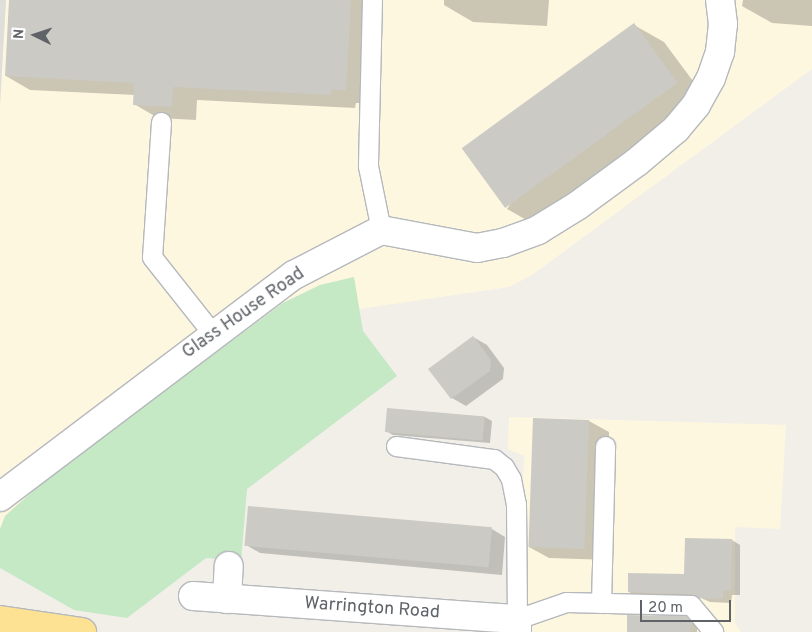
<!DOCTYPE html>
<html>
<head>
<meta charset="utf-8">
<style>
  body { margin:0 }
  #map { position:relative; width:812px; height:632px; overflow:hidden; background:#f1efe8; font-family:Overpass,sans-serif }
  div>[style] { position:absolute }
  .commercial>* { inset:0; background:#fef7e0 }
  .industrial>* { inset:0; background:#e0deda }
  .green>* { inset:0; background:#c5e8c5 }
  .shadow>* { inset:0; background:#0003 }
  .building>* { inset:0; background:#cccac5; transform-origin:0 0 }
  .roads { filter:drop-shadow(1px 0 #b5b8bc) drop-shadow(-1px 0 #b5b8bc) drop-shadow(0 1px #b5b8bc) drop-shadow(0 -1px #b5b8bc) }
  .lane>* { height:19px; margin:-9.5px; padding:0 9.5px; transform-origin:9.5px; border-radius:9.5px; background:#fff }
  .street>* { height:28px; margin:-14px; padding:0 14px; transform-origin:14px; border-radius:14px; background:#fff }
  .highway>* { height:28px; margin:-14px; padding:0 14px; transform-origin:14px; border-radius:14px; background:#fde293 }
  span { translate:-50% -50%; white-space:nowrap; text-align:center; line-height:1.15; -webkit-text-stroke:4px #fff; paint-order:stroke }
  .street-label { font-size:18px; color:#5f6368 }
  .north { position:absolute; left:10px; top:10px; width:50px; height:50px; -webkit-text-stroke:4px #fff; paint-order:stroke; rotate:274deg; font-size:14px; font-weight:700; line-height:20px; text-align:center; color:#5f6368 }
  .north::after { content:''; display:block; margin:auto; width:18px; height:22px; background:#5f6368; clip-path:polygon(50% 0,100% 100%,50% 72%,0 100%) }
  .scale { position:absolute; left:640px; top:600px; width:91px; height:22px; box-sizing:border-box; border:2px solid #5f6368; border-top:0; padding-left:6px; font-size:15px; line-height:18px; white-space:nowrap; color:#5f6368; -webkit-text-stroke:4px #fff; paint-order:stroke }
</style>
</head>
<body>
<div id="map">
  <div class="commercial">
    <i style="clip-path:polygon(6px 0,812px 0,812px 69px,532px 275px,509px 287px,359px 309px,354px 277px,320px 285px,282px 303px,51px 475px,5px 516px,0 529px,0 105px)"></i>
    <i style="clip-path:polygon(509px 417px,786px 425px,780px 529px,735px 527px,735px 624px,741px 632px,518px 632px,524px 456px,508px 449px)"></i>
  </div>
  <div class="industrial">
    <i style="clip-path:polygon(0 0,6px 0,0 105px)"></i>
  </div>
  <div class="green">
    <i style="clip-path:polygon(354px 277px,363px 331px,397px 376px,247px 489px,241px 561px,206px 558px,127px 618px,74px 610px,0 568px,0 529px,5px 516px,51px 475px,283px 303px,320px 285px)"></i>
  </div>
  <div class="shadow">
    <i style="clip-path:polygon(10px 0,375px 0,369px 103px,356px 103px,355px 108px,197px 100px,196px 120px,158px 118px,134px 104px,135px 95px,30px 90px,6px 76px)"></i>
    <i style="clip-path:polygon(444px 0,549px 0,547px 26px,473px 22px,444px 5px)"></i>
    <i style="clip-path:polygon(743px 0,812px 0,812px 26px,772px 23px,742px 6px)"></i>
    <i style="clip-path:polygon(634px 25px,664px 42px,707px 100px,537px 226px,507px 209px)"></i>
    <i style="clip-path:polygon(473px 337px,487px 345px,504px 368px,503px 379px,466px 406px,452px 398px,430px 369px)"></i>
    <i style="clip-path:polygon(388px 409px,485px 417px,492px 421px,490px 443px,393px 435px,386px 431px)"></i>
    <i style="clip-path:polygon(535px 420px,589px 421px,609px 432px,609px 560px,549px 558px,529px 547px)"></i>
    <i style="clip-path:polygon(492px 529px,505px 537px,502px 575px,260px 553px,246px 545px)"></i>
    <i style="clip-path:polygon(732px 540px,740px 545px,740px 595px,732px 595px,731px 603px,710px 602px,701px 598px,638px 597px,629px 592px,685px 576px)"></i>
    <i style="clip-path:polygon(685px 617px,697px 627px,697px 632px,628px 632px)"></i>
  </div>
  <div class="building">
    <i style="clip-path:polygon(9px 0,351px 0,346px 90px,332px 90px,331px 95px,173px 87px,172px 107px,133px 105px,134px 83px,5px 76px)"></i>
    <i style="left:634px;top:23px;width:74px;height:213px;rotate:54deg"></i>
    <i style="clip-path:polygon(473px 336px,491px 360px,490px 371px,451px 399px,428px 369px)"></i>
    <i style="left:387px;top:408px;width:98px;height:24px;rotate:5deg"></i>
    <i style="left:533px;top:418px;width:56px;height:129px;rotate:2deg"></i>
    <i style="left:248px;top:506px;width:245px;height:40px;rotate:5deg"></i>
    <i style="clip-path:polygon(685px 538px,732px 539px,731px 591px,723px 591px,723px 599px,700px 598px,691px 594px,628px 592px,628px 573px,684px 574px)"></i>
    <i style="clip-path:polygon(627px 615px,686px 616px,691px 622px,690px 632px,627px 632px)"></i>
  </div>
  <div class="roads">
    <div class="lane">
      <i style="left:372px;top:0;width:166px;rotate:91.4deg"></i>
      <i style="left:368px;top:166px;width:65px;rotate:78.5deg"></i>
      <i style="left:161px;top:122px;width:135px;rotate:93.8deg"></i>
      <i style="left:152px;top:257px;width:98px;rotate:51.6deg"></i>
      <i style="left:396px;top:446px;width:99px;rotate:7.6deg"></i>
      <i style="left:494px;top:459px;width:13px;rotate:39deg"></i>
      <i style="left:504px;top:467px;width:14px;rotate:60deg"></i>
      <i style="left:511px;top:479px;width:25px;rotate:79deg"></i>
      <i style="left:516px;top:504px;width:115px;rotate:89.5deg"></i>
      <i style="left:517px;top:619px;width:52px;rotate:-19.1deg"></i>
      <i style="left:566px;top:602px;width:125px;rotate:1.4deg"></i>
      <i style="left:691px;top:605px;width:35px;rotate:50deg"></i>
      <i style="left:601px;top:603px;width:157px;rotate:-88.5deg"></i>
    </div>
    <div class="street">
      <i style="left:0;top:497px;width:368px;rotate:-37.1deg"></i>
      <i style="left:294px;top:275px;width:98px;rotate:-27.3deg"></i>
      <i style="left:381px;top:230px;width:98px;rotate:10.6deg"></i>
      <i style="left:477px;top:248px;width:26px;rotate:-11deg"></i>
      <i style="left:503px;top:243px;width:37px;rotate:-20deg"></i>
      <i style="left:538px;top:230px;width:46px;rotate:-31.6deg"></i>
      <i style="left:577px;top:206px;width:74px;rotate:-36.3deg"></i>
      <i style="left:637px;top:162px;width:51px;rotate:-40.2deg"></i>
      <i style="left:676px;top:129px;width:31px;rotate:-50deg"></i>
      <i style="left:696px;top:105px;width:31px;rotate:-61deg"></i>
      <i style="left:711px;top:78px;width:28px;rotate:-71deg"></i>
      <i style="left:720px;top:52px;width:28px;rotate:-84deg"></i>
      <i style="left:723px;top:24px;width:24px;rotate:-97deg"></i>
      <i style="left:193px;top:596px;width:325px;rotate:4.1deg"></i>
      <i style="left:517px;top:619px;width:13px;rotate:90deg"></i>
      <i style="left:227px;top:599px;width:33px;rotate:-87deg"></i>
    </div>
    <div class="highway">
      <i style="left:0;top:620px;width:83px;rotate:8.3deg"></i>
    </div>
  </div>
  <div class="street-label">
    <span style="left:244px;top:314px;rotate:-35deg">Glass House Road</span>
    <span style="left:372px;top:609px;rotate:4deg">Warrington Road</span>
  </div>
  <div class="north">N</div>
  <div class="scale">20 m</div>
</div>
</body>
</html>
